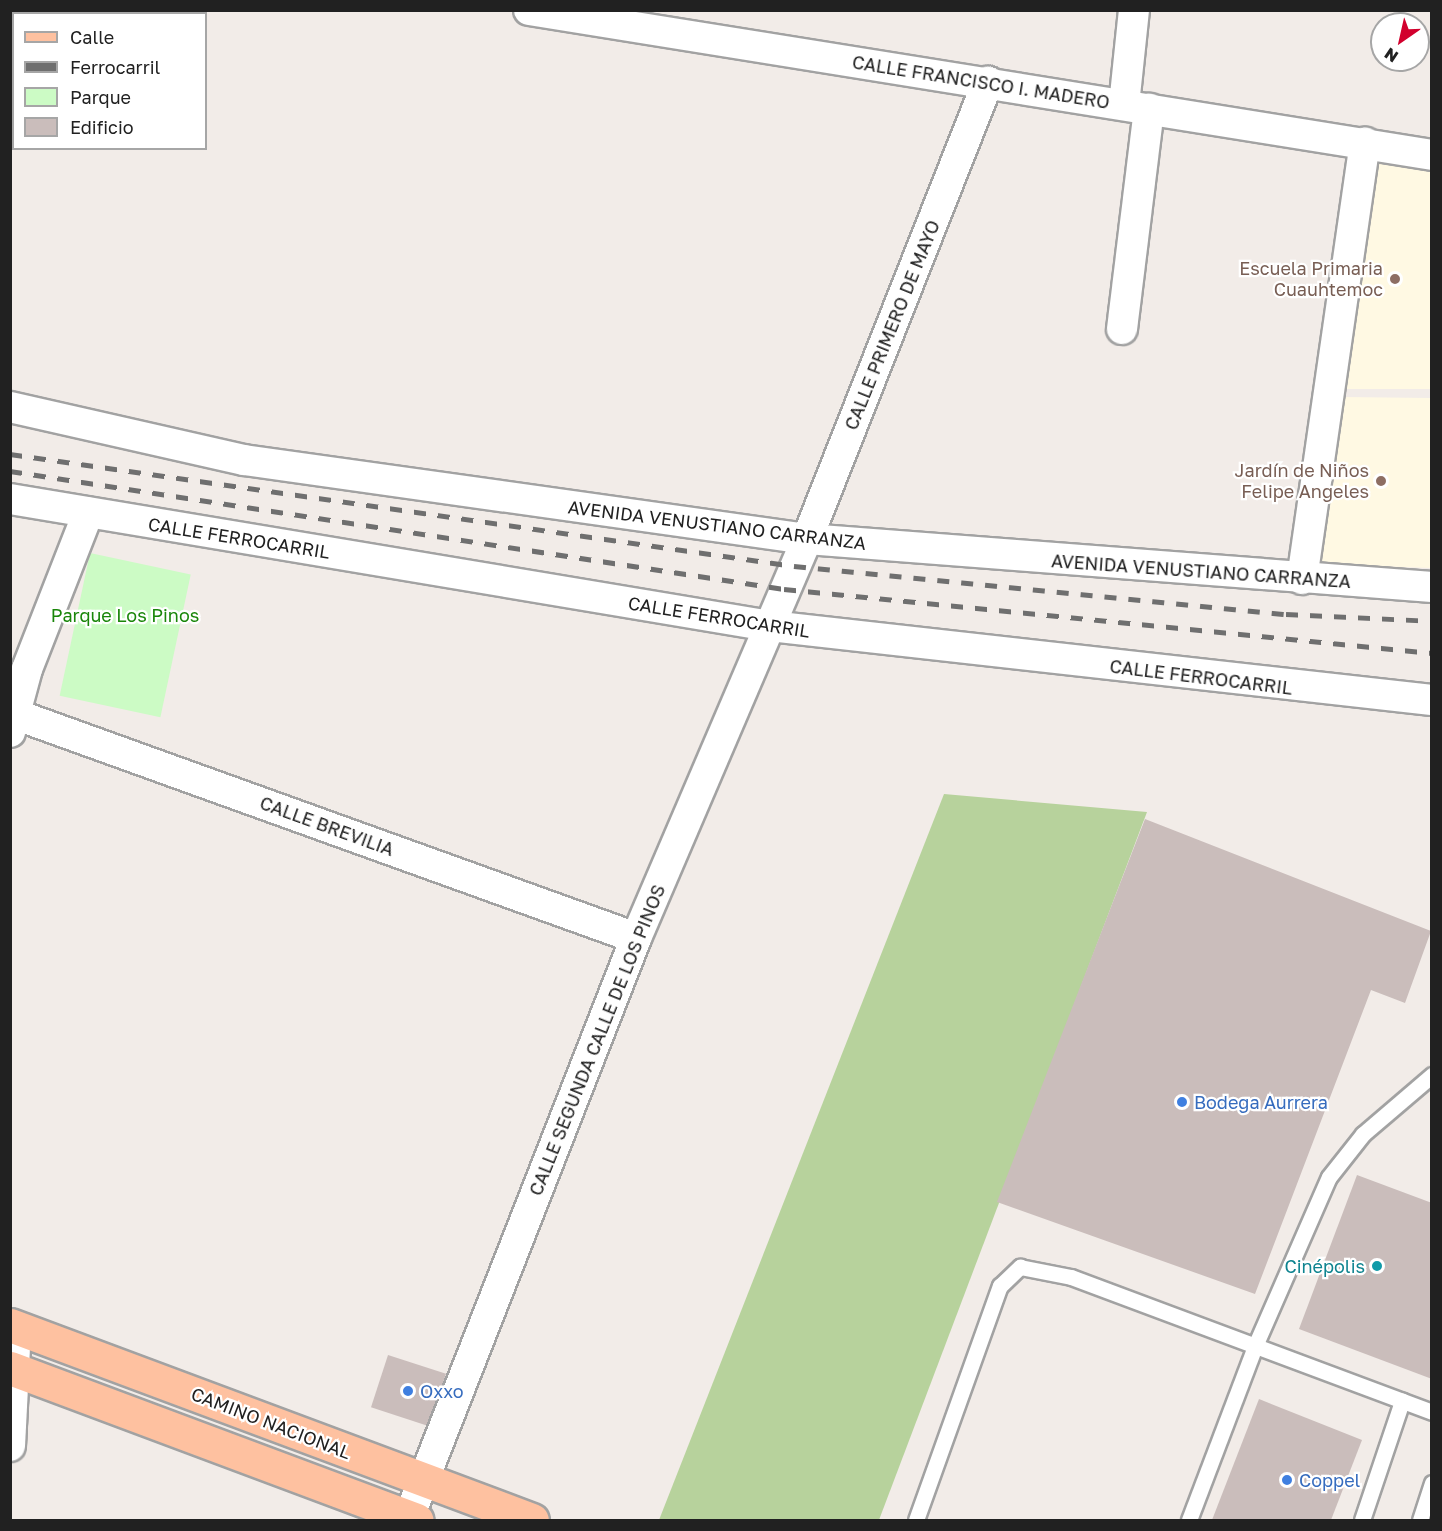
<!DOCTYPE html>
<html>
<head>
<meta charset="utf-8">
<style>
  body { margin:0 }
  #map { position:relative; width:1442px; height:1531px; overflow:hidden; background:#f2ece8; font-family:"Golos Text",sans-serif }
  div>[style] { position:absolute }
  .education>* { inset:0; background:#fff9e3 }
  .forest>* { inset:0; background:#b7d29c }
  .park>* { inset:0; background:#ccfbc5; transform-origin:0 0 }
  .building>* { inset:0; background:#cabdbb; transform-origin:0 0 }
  .roads { filter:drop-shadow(2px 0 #a2a2a2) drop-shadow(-2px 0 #a2a2a2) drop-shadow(0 2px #a2a2a2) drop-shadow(0 -2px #a2a2a2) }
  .lane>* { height:15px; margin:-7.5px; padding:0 7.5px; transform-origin:7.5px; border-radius:7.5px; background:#fff }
  .street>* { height:30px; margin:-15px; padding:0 15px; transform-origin:15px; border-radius:15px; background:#fff }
  .primary>* { height:33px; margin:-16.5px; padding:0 16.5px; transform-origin:16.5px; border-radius:16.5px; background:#fec1a0 }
  .rail>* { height:4.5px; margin-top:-2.25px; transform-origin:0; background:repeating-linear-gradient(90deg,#6f6f6f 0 12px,transparent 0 24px) }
  .dots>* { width:16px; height:16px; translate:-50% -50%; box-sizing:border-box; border:3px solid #fff; border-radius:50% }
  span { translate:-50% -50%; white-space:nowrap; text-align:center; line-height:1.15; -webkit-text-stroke:4.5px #fff; paint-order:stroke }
  .street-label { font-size:18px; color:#212121 }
  .education-label { font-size:18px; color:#785e54 }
  .right { translate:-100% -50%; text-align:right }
  .park-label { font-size:18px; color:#198609 }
  .shop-label { font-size:18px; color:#366cbe }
  .left { translate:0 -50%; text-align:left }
  .culture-label { font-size:18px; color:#0d838f }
  .frame { position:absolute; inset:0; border:12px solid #212121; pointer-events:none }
  .legend { position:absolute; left:12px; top:12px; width:195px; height:138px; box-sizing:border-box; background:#fff; border:2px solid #a6a6a6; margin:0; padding:8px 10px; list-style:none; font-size:18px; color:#212121 }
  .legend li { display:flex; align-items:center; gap:12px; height:30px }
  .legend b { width:30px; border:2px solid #a6a6a6 }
  .north { position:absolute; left:1370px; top:12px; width:60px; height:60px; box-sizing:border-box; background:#fff; border:2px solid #a6a6a6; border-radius:50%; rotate:214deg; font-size:16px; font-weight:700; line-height:24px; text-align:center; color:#212121 }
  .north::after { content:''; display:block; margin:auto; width:21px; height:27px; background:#d2002d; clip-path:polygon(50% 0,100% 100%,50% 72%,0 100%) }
</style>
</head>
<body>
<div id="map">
  <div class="education">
    <i style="clip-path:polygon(1374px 160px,1431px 170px,1431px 389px,1344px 389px)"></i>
    <i style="clip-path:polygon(1342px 397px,1431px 398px,1431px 568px,1320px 564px)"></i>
  </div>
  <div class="forest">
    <i style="clip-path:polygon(944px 794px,1147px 812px,879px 1520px,659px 1520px)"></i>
  </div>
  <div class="park">
    <i style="left:90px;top:553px;width:103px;height:146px;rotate:12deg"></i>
  </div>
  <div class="building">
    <i style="clip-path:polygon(1145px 819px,1431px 931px,1405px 1003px,1371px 990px,1255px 1294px,997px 1202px)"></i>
    <i style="clip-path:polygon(1357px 1175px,1432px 1203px,1432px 1379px,1299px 1329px)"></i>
    <i style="left:388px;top:1355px;width:61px;height:55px;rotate:18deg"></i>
    <i style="clip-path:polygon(1259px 1399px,1362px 1440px,1331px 1520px,1212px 1520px)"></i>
  </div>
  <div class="roads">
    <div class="lane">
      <i style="left:916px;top:1520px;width:249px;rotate:-70.3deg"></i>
      <i style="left:1000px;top:1286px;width:28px;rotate:-44deg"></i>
      <i style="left:1020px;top:1267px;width:52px;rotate:11.1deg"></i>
      <i style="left:1071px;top:1277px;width:385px;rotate:20.5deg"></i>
      <i style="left:1189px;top:1520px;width:186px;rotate:-69.2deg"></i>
      <i style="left:1255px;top:1346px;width:184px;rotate:-66.4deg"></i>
      <i style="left:1329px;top:1177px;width:55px;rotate:-51.7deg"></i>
      <i style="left:1363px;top:1134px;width:91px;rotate:-40.5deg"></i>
      <i style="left:1362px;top:1520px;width:126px;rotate:-71.4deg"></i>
      <i style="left:1420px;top:1520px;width:39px;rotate:-72deg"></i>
    </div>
    <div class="street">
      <i style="left:529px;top:10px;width:915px;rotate:9.12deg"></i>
      <i style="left:1124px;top:105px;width:96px;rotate:-84deg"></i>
      <i style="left:1122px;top:329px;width:222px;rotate:-83deg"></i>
      <i style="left:10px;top:407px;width:240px;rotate:12.8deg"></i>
      <i style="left:244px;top:460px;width:569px;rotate:7.99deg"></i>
      <i style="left:807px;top:539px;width:627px;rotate:4.39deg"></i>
      <i style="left:10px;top:499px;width:771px;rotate:9.49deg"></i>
      <i style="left:770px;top:626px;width:666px;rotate:6.38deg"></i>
      <i style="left:1302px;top:579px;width:441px;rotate:-81.8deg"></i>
      <i style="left:17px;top:715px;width:658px;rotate:19.81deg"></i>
      <i style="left:10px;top:732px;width:65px;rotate:-74.9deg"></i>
      <i style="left:27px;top:669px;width:168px;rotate:-68.6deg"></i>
      <i style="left:10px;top:1446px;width:119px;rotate:-87.1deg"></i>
      <i style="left:409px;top:1517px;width:622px;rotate:-68.59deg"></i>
      <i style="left:636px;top:938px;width:434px;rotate:-66.8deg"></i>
      <i style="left:807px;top:539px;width:492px;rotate:-68.4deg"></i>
    </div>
    <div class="primary">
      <i style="left:10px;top:1325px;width:557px;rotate:20.48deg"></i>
      <i style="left:10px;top:1368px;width:434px;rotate:20.5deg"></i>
    </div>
  </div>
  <div class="rail">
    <i style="left:10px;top:454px;width:792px;rotate:8.13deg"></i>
    <i style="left:794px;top:566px;width:494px;rotate:5.6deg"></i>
    <i style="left:1286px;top:614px;width:146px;rotate:2.7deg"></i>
    <i style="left:10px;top:471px;width:783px;rotate:8.67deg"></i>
    <i style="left:784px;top:589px;width:651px;rotate:5.64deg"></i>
  </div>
  <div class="dots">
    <i style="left:1395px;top:279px;background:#8d6e63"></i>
    <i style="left:1381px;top:481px;background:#8d6e63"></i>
    <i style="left:1182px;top:1102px;background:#3f7fe0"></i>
    <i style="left:1377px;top:1266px;background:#0f9aa8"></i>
    <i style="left:408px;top:1391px;background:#3f7fe0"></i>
    <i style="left:1287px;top:1480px;background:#3f7fe0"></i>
  </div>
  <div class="street-label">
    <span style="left:981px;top:82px;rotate:9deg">CALLE FRANCISCO I. MADERO</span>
    <span style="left:892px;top:325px;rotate:-68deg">CALLE PRIMERO DE MAYO</span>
    <span style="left:717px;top:525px;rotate:7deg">AVENIDA VENUSTIANO CARRANZA</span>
    <span style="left:239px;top:538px;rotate:9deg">CALLE FERROCARRIL</span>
    <span style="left:1201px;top:571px;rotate:4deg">AVENIDA VENUSTIANO CARRANZA</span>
    <span style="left:719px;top:617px;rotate:9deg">CALLE FERROCARRIL</span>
    <span style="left:1201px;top:677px;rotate:7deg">CALLE FERROCARRIL</span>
    <span style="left:327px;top:826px;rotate:20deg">CALLE BREVILIA</span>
    <span style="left:597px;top:1040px;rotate:-68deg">CALLE SEGUNDA CALLE DE LOS PINOS</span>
    <span style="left:271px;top:1423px;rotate:21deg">CAMINO NACIONAL</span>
  </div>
  <div class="education-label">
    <span class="right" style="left:1383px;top:279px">Escuela Primaria<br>Cuauhtemoc</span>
    <span class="right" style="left:1369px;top:481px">Jardín de Niños<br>Felipe Angeles</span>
  </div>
  <div class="park-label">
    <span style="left:125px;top:615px">Parque Los Pinos</span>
  </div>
  <div class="shop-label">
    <span class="left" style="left:1194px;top:1102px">Bodega Aurrera</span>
    <span class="left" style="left:420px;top:1391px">Oxxo</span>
    <span class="left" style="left:1299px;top:1480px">Coppel</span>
  </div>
  <div class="culture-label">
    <span class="right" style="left:1365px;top:1266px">Cinépolis</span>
  </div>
  <div class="frame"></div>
  <ul class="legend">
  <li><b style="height:8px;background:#fec1a0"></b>Calle</li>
  <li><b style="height:8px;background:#6f6f6f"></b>Ferrocarril</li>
  <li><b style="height:16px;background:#ccfbc5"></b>Parque</li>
  <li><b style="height:16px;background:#cabdbb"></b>Edificio</li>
  </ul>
  <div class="north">N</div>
</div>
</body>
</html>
